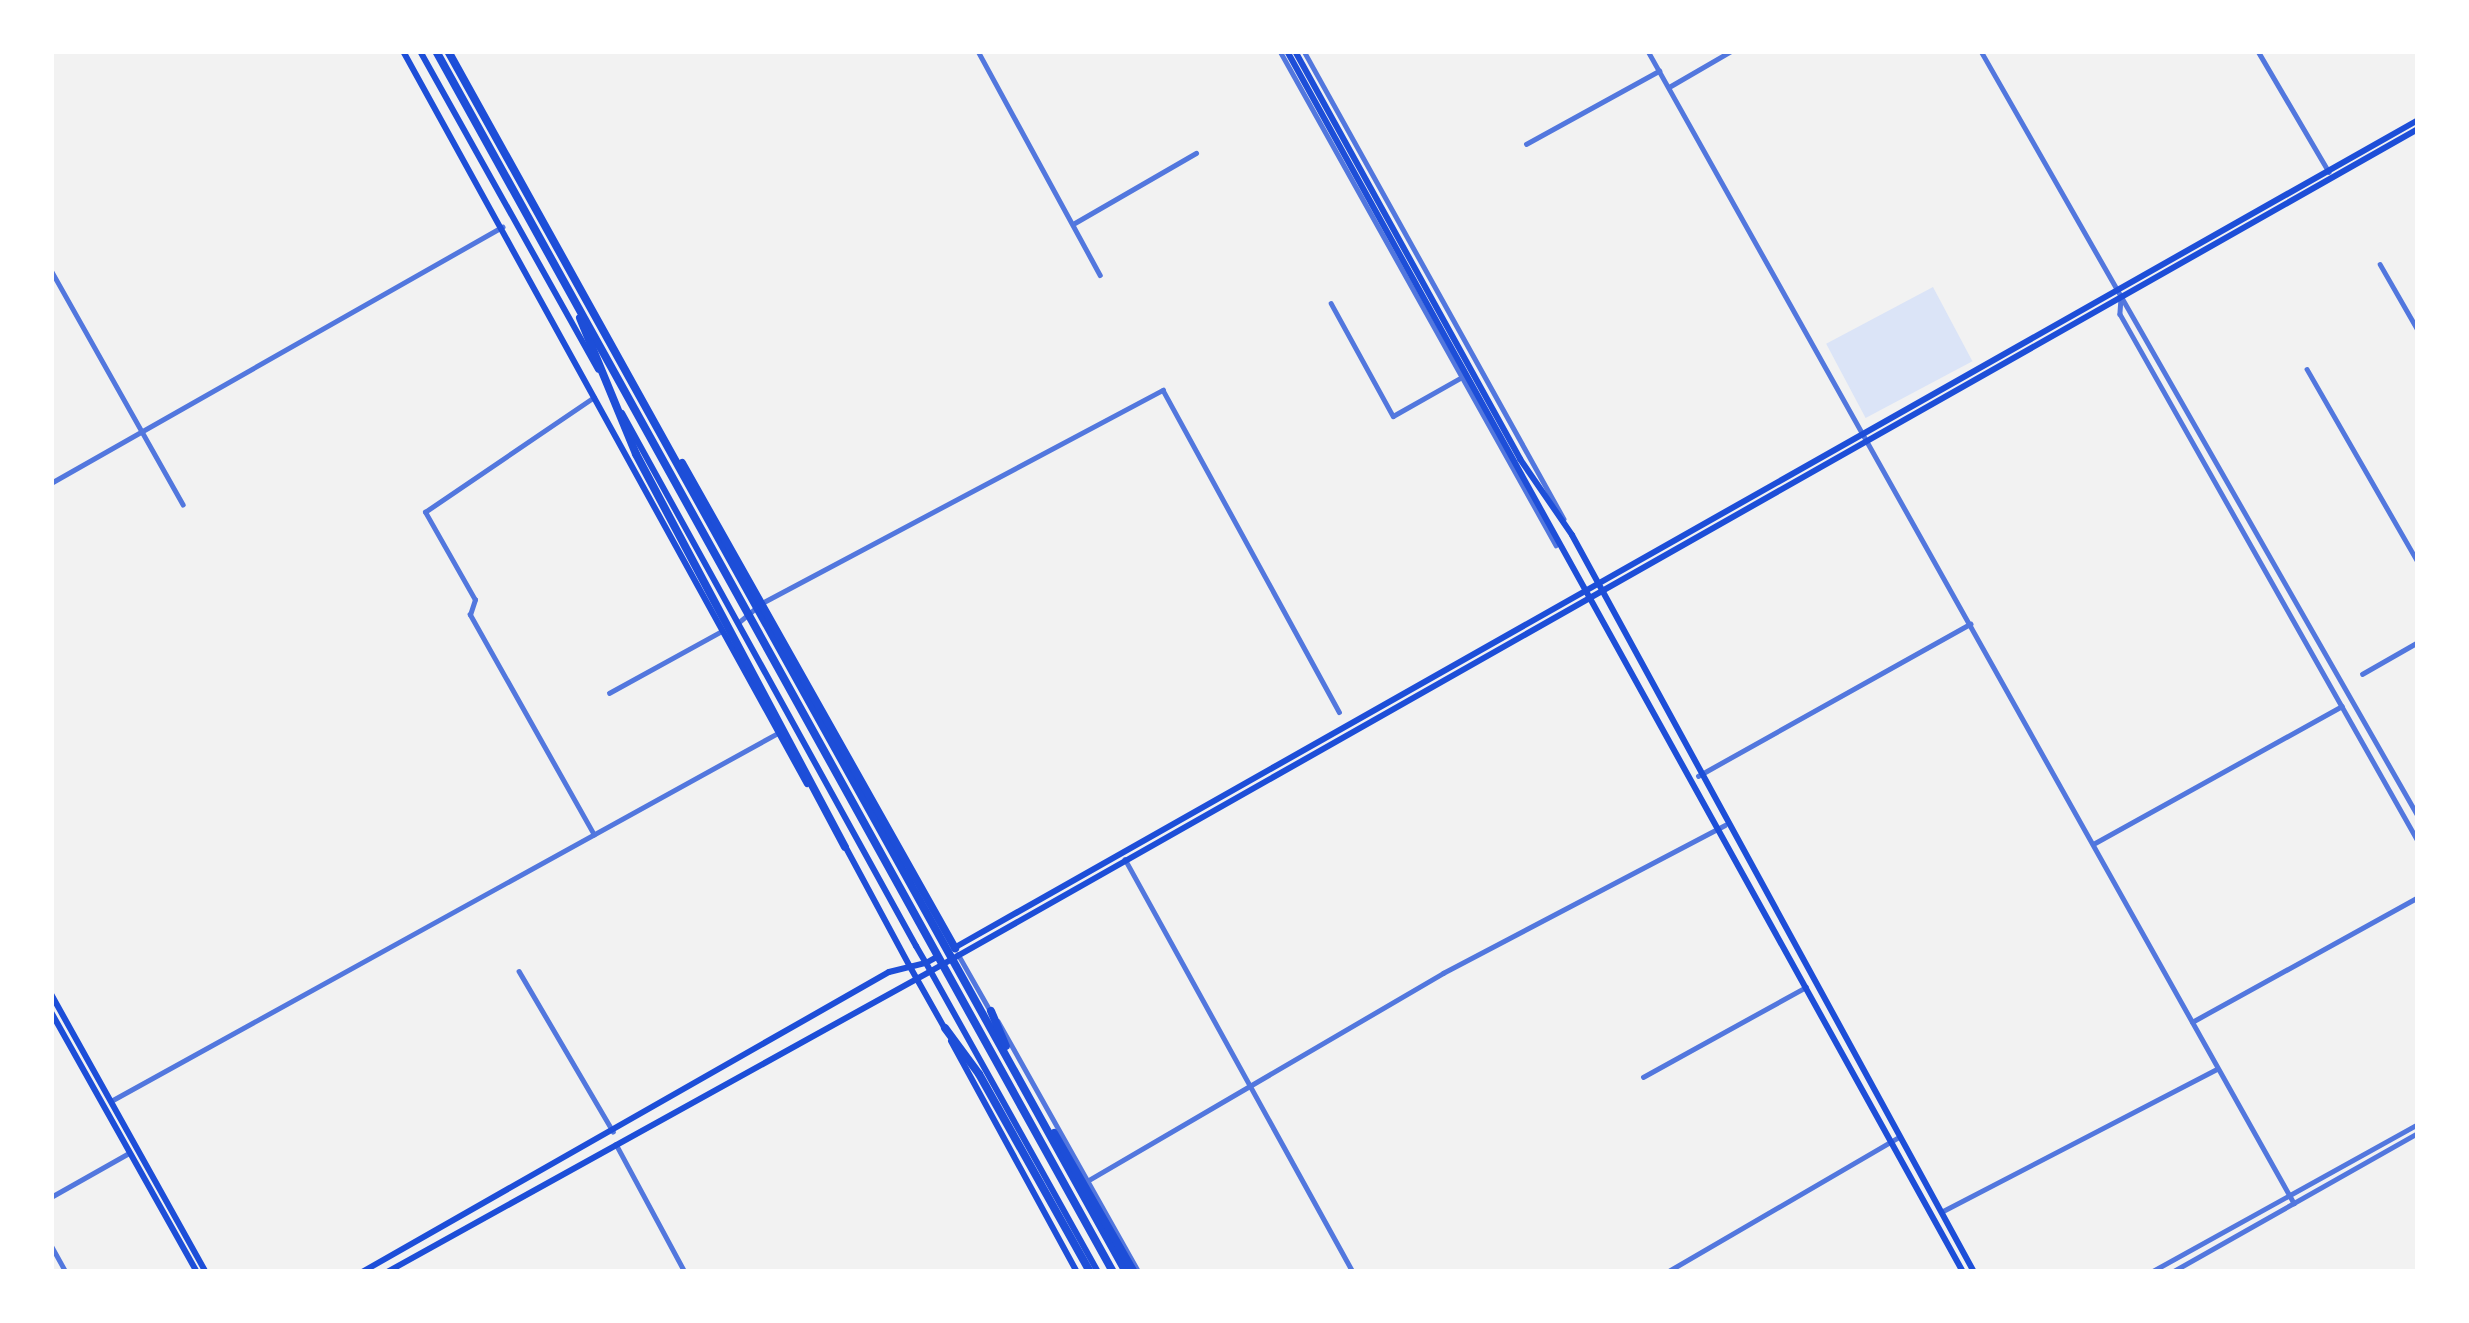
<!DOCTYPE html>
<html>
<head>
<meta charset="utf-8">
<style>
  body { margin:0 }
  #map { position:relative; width:2469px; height:1323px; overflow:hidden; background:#f2f2f2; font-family:Mulish,sans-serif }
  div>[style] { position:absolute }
  .green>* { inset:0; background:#dbe4f7; transform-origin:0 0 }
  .minor>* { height:4.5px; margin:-2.25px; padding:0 2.25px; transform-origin:2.25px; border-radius:2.25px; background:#5277de }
  .tertiary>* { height:4.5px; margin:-2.25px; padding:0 2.25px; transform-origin:2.25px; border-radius:2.25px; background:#5277de }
  .secondary>* { height:6px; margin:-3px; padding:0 3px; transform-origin:3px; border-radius:3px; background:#1d4ed8 }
  .primary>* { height:6px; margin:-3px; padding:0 3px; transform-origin:3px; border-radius:3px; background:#1d4ed8 }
  .trunk>* { height:8px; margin:-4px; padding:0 4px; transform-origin:4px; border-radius:4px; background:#1d4ed8 }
  span { translate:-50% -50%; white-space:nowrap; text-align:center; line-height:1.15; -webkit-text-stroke:10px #fff; paint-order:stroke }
  .frame { position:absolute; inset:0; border:54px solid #fff; pointer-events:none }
</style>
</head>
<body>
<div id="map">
  <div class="green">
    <i style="left:1933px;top:287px;width:84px;height:121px;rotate:62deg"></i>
  </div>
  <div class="minor">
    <i style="left:978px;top:51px;width:255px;rotate:61.4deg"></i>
    <i style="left:1280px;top:51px;width:566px;rotate:60.81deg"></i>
    <i style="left:1304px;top:51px;width:535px;rotate:60.95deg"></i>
    <i style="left:2258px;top:51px;width:140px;rotate:59.6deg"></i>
    <i style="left:1526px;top:144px;width:152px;rotate:-28.8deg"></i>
    <i style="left:1073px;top:224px;width:142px;rotate:-30deg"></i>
    <i style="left:2380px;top:264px;width:76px;rotate:60.1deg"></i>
    <i style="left:1331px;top:303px;width:129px;rotate:61.2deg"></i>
    <i style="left:1393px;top:416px;width:79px;rotate:-29.5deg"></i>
    <i style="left:2307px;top:369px;width:223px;rotate:60.1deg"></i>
    <i style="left:738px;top:623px;width:31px;rotate:-40deg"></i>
    <i style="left:762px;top:603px;width:454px;rotate:-28deg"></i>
    <i style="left:1163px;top:390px;width:367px;rotate:61.3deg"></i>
    <i style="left:2362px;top:674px;width:64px;rotate:-29.7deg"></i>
    <i style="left:609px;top:693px;width:129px;rotate:-28.8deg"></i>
    <i style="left:1698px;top:776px;width:312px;rotate:-29.2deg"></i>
    <i style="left:594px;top:835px;width:253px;rotate:-119.4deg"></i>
    <i style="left:470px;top:615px;width:16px;rotate:-72deg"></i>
    <i style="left:475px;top:600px;width:101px;rotate:-119.6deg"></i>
    <i style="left:425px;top:512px;width:204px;rotate:-34.2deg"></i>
    <i style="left:958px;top:954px;width:67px;rotate:60.4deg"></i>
    <i style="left:519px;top:971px;width:186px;rotate:59.6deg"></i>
    <i style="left:998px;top:1021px;width:288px;rotate:60.7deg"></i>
    <i style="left:1643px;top:1077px;width:186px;rotate:-28.9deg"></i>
    <i style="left:616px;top:1144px;width:145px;rotate:61.7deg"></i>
    <i style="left:51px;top:1197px;width:90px;rotate:-29.4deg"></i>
    <i style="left:1943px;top:1211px;width:309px;rotate:-27.4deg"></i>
    <i style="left:51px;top:1245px;width:31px;rotate:61deg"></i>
    <i style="left:1667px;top:1272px;width:268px;rotate:-30.2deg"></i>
  </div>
  <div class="tertiary">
    <i style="left:1648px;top:51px;width:1321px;rotate:60.72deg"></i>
    <i style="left:1981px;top:51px;width:881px;rotate:60.26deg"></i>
    <i style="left:1669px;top:87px;width:72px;rotate:-30.1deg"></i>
    <i style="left:51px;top:270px;width:269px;rotate:60.6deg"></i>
    <i style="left:2121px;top:298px;width:16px;rotate:94deg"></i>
    <i style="left:2120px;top:314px;width:605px;rotate:60.51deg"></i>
    <i style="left:51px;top:483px;width:519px;rotate:-29.58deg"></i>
    <i style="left:2095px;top:843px;width:282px;rotate:-29deg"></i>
    <i style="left:1125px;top:859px;width:472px;rotate:61.1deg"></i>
    <i style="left:2192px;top:1022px;width:258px;rotate:-28.9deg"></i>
    <i style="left:111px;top:1101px;width:762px;rotate:-28.89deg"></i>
    <i style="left:1089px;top:1180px;width:410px;rotate:-30.3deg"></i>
    <i style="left:1443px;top:973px;width:318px;rotate:-27.7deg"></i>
    <i style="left:2151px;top:1272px;width:305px;rotate:-29deg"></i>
    <i style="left:2172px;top:1272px;width:283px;rotate:-29.5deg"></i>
  </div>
  <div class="secondary">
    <i style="left:403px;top:51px;width:837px;rotate:61.14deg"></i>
    <i style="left:420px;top:51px;width:365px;rotate:60.8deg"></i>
    <i style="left:1287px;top:51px;width:1396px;rotate:61.03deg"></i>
    <i style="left:1295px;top:51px;width:466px;rotate:61.1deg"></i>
    <i style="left:1520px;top:459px;width:92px;rotate:55.6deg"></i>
    <i style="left:1572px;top:535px;width:840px;rotate:61.39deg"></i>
    <i style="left:622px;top:413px;width:609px;rotate:61.12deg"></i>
    <i style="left:916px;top:946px;width:20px;rotate:60deg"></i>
    <i style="left:926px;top:963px;width:13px;rotate:-29deg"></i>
    <i style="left:845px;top:846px;width:135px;rotate:61.7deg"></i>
    <i style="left:954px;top:948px;width:1682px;rotate:-29.49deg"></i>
    <i style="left:931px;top:971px;width:1709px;rotate:-29.52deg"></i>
    <i style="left:51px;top:994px;width:318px;rotate:60.9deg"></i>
    <i style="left:51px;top:1012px;width:298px;rotate:60.7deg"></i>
  </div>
  <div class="primary">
    <i style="left:909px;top:965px;width:73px;rotate:60.6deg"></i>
    <i style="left:951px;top:1041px;width:263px;rotate:61.4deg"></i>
    <i style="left:362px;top:1272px;width:606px;rotate:-29.65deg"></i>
    <i style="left:889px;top:972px;width:38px;rotate:-14deg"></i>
    <i style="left:926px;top:963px;width:354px;rotate:60.9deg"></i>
    <i style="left:387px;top:1272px;width:619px;rotate:-28.96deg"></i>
  </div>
  <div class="trunk">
    <i style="left:436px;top:51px;width:1396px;rotate:60.99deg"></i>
    <i style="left:448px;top:51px;width:1397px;rotate:60.96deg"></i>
    <i style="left:580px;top:318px;width:147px;rotate:67.6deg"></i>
    <i style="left:636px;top:454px;width:445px;rotate:62deg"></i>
    <i style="left:682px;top:463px;width:557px;rotate:60.63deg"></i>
    <i style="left:991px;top:1011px;width:38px;rotate:67deg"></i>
    <i style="left:945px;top:1028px;width:57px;rotate:53.5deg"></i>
    <i style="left:979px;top:1074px;width:227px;rotate:60.7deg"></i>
    <i style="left:1054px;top:1133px;width:160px;rotate:60.1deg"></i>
  </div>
  <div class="frame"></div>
</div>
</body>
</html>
